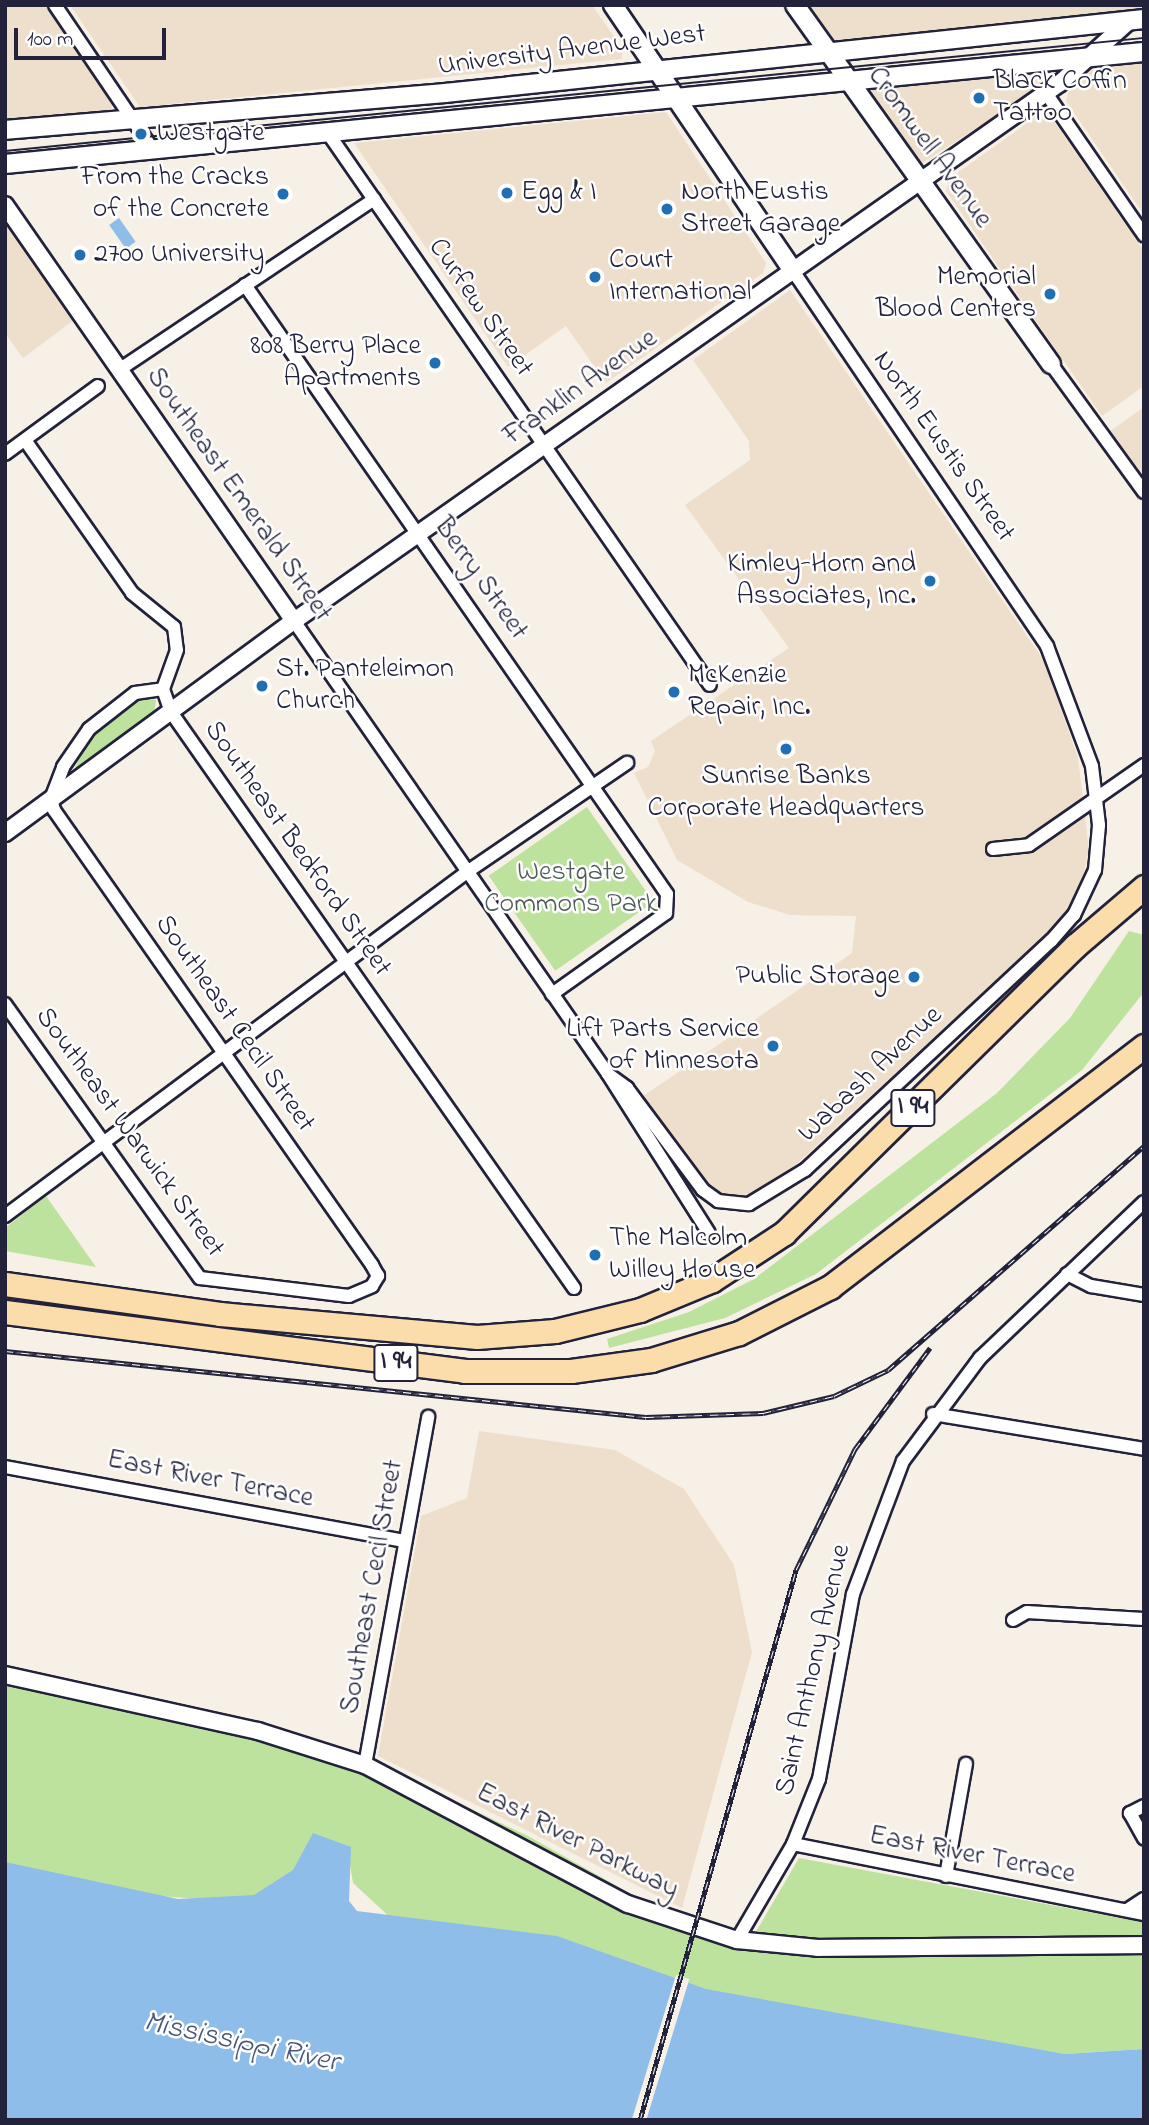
<!DOCTYPE html>
<html>
<head>
<meta charset="utf-8">
<style>
  body { margin:0 }
  #map { position:relative; width:1149px; height:2125px; overflow:hidden; background:#f7f0e7; font-family:"Indie Flower",sans-serif }
  div>[style] { position:absolute }
  .built>* { inset:0; background:#eddfcb }
  .green>* { inset:0; background:#bde29d; transform-origin:0 0 }
  .water>* { inset:0; background:#8fbde9; transform-origin:0 0 }
  .pier>* { inset:0; background:#f7f0e7; transform-origin:0 0 }
  .roads { filter:drop-shadow(2px 0 #22223b) drop-shadow(-2px 0 #22223b) drop-shadow(0 2px #22223b) drop-shadow(0 -2px #22223b) }
  .minor>* { height:12px; margin:-6px; padding:0 6px; transform-origin:6px; border-radius:6px; background:#fff }
  .tertiary>* { height:16px; margin:-8px; padding:0 8px; transform-origin:8px; border-radius:8px; background:#fff }
  .secondary>* { height:18px; margin:-9px; padding:0 9px; transform-origin:9px; border-radius:9px; background:#fff }
  .motorway>* { height:23px; margin:-11.5px; padding:0 11.5px; transform-origin:11.5px; border-radius:11.5px; background:#fbdcab }
  .tram>* { height:2px; margin:-1px; padding:0 1px; transform-origin:1px; border-radius:1px; background:#22223b }
  .rail>* { height:5px; margin-top:-2.5px; transform-origin:0; background:repeating-linear-gradient(90deg,#fff 0 8px,#22223b 0 16px); box-sizing:border-box; border-block:2px solid #22223b }
  .dots>* { width:19px; height:19px; translate:-50% -50%; box-sizing:border-box; border:4px solid #fff; border-radius:50% }
  span { translate:-50% -50%; white-space:nowrap; text-align:center; line-height:1.15; -webkit-text-stroke:5px #fff; paint-order:stroke }
  .shield-label span { padding:2px 5px; background:#fff; border:2px solid; border-radius:5px; -webkit-text-stroke-width:0 }
  .shield-label { font-size:26px; color:#22223b; font-weight:700 }
  .street-label { font-size:28px; color:#22223b }
  .poi-label { font-size:28px; color:#22223b }
  .left { translate:0 -50%; text-align:left }
  .right { translate:-100% -50%; text-align:right }
  .park-label { font-size:28px; color:#505c58 }
  .water-label { font-size:30px; color:#485878; font-style:italic }
  .frame { position:absolute; inset:0; border:7px solid #22223b; pointer-events:none }
  .scale { position:absolute; left:14px; top:28px; width:152px; height:32px; box-sizing:border-box; border:4px solid #22223b; border-top:0; padding-left:9px; font-size:21px; line-height:24px; white-space:nowrap; color:#22223b; -webkit-text-stroke:5px #fff; paint-order:stroke }
</style>
</head>
<body>
<div id="map">
  <div class="built">
    <i style="clip-path:polygon(5px 5px,44px 5px,112px 102px,111px 113px,5px 124px)"></i>
    <i style="clip-path:polygon(70px 5px,592px 5px,622px 48px,622px 59px,140px 107px)"></i>
    <i style="clip-path:polygon(804px 5px,1144px 5px,1144px 13px,836px 43px)"></i>
    <i style="clip-path:polygon(1144px 57px,1144px 215px,1066px 101px,1070px 86px,1100px 64px)"></i>
    <i style="clip-path:polygon(1058px 68px,1016px 103px,922px 163px,869px 93px,871px 87px)"></i>
    <i style="clip-path:polygon(666px 112px,766px 263px,763px 273px,606px 383px,566px 326px,508px 367px,354px 143px)"></i>
    <i style="clip-path:polygon(1040px 114px,1055px 123px,1144px 251px,1144px 386px,1102px 416px,946px 191px,950px 178px)"></i>
    <i style="clip-path:polygon(5px 220px,74px 320px,23px 358px,5px 333px)"></i>
    <i style="clip-path:polygon(790px 290px,1044px 661px,1078px 758px,1089px 850px,1081px 885px,1064px 917px,788px 1172px,753px 1193px,725px 1199px,703px 1183px,642px 1097px,852px 953px,856px 916px,790px 915px,748px 902px,677px 860px,634px 773px,648px 767px,655px 751px,651px 741px,789px 648px,685px 505px,750px 460px,749px 441px,693px 360px)"></i>
    <i style="clip-path:polygon(1144px 407px,1144px 482px,1109px 432px)"></i>
    <i style="clip-path:polygon(479px 1431px,615px 1450px,684px 1489px,734px 1565px,752px 1652px,682px 1908px,378px 1756px,421px 1516px,467px 1498px)"></i>
  </div>
  <div class="green">
    <i style="clip-path:polygon(139px 697px,156px 700px,154px 712px,72px 774px,90px 735px)"></i>
    <i style="left:587px;top:807px;width:116px;height:120px;rotate:55deg"></i>
    <i style="clip-path:polygon(1129px 931px,1144px 935px,1144px 992px,1082px 1070px,816px 1274px,725px 1318px,609px 1348px,607px 1339px,689px 1312px,754px 1279px,997px 1093px,1070px 1018px)"></i>
    <i style="clip-path:polygon(46px 1196px,96px 1267px,5px 1251px,5px 1228px)"></i>
    <i style="clip-path:polygon(5px 1669px,379px 1765px,528px 1836px,658px 1909px,754px 1935px,799px 1858px,1126px 1919px,1144px 1907px,1144px 2049px,1065px 2054px,710px 1997px,395px 1922px,353px 1883px,348px 1854px,249px 1903px,5px 1884px)"></i>
  </div>
  <div class="water">
    <i style="left:119px;top:218px;width:29px;height:12px;rotate:55deg"></i>
    <i style="clip-path:polygon(313px 1833px,351px 1847px,349px 1901px,357px 1911px,557px 1936px,706px 1989px,1065px 2054px,1144px 2049px,1144px 2120px,5px 2120px,5px 1862px,178px 1899px,254px 1895px,293px 1870px)"></i>
  </div>
  <div class="pier">
    <i style="left:676px;top:1975px;width:14px;height:150px;rotate:17deg"></i>
  </div>
  <div class="roads">
    <div class="minor">
      <i style="left:55px;top:5px;width:175px;rotate:55.9deg"></i>
      <i style="left:1046px;top:93px;width:173px;rotate:55.4deg"></i>
      <i style="left:328px;top:133px;width:671px;rotate:55.32deg"></i>
      <i style="left:245px;top:285px;width:741px;rotate:55.28deg"></i>
      <i style="left:667px;top:894px;width:19px;rotate:93deg"></i>
      <i style="left:666px;top:913px;width:140px;rotate:144.6deg"></i>
      <i style="left:1051px;top:364px;width:158px;rotate:54deg"></i>
      <i style="left:119px;top:370px;width:307px;rotate:-33.8deg"></i>
      <i style="left:25px;top:440px;width:187px;rotate:55deg"></i>
      <i style="left:132px;top:593px;width:54px;rotate:39deg"></i>
      <i style="left:174px;top:627px;width:23px;rotate:83deg"></i>
      <i style="left:177px;top:650px;width:41px;rotate:109.7deg"></i>
      <i style="left:163px;top:689px;width:24px;rotate:71deg"></i>
      <i style="left:171px;top:712px;width:703px;rotate:55.02deg"></i>
      <i style="left:5px;top:454px;width:115px;rotate:-36.2deg"></i>
      <i style="left:294px;top:621px;width:551px;rotate:55.27deg"></i>
      <i style="left:608px;top:1074px;width:188px;rotate:57.6deg"></i>
      <i style="left:993px;top:849px;width:36px;rotate:-6deg"></i>
      <i style="left:1029px;top:845px;width:140px;rotate:-34.8deg"></i>
      <i style="left:5px;top:1004px;width:336px;rotate:54.6deg"></i>
      <i style="left:200px;top:1278px;width:150px;rotate:6.9deg"></i>
      <i style="left:349px;top:1296px;width:25px;rotate:-23deg"></i>
      <i style="left:372px;top:1286px;width:12px;rotate:-59deg"></i>
      <i style="left:378px;top:1276px;width:13px;rotate:-119deg"></i>
      <i style="left:372px;top:1265px;width:555px;rotate:-124.95deg"></i>
      <i style="left:54px;top:810px;width:11px;rotate:-105deg"></i>
      <i style="left:51px;top:799px;width:34px;rotate:-69deg"></i>
      <i style="left:63px;top:767px;width:46px;rotate:-55.6deg"></i>
      <i style="left:89px;top:729px;width:58px;rotate:-38deg"></i>
      <i style="left:135px;top:693px;width:28px;rotate:-8deg"></i>
      <i style="left:608px;top:1074px;width:24px;rotate:36deg"></i>
      <i style="left:627px;top:1088px;width:127px;rotate:53.3deg"></i>
      <i style="left:703px;top:1190px;width:19px;rotate:36deg"></i>
      <i style="left:718px;top:1201px;width:31px;rotate:6deg"></i>
      <i style="left:749px;top:1204px;width:66px;rotate:-31.3deg"></i>
      <i style="left:805px;top:1170px;width:336px;rotate:-43deg"></i>
      <i style="left:1051px;top:941px;width:35px;rotate:-49deg"></i>
      <i style="left:1074px;top:915px;width:50px;rotate:-65deg"></i>
      <i style="left:1095px;top:870px;width:45px;rotate:-84.9deg"></i>
      <i style="left:1099px;top:825px;width:59px;rotate:-96.8deg"></i>
      <i style="left:1092px;top:766px;width:128px;rotate:-110.6deg"></i>
      <i style="left:1047px;top:646px;width:453px;rotate:-124.1deg"></i>
      <i style="left:5px;top:1216px;width:576px;rotate:-36.67deg"></i>
      <i style="left:467px;top:872px;width:194px;rotate:-34.3deg"></i>
      <i style="left:1067px;top:1274px;width:27px;rotate:27deg"></i>
      <i style="left:1091px;top:1286px;width:54px;rotate:9.6deg"></i>
      <i style="left:933px;top:1414px;width:214px;rotate:9.4deg"></i>
      <i style="left:5px;top:1467px;width:407px;rotate:10.5deg"></i>
      <i style="left:1013px;top:1620px;width:16px;rotate:-30deg"></i>
      <i style="left:1027px;top:1612px;width:117px;rotate:3.4deg"></i>
      <i style="left:365px;top:1765px;width:354px;rotate:-79.7deg"></i>
      <i style="left:1144px;top:1806px;width:16px;rotate:153deg"></i>
      <i style="left:1130px;top:1813px;width:29px;rotate:61deg"></i>
      <i style="left:793px;top:1844px;width:358px;rotate:11.3deg"></i>
      <i style="left:946px;top:1876px;width:114px;rotate:-79.9deg"></i>
      <i style="left:1127px;top:1910px;width:20px;rotate:-33deg"></i>
      <i style="left:737px;top:1940px;width:111px;rotate:-59.7deg"></i>
      <i style="left:793px;top:1844px;width:70px;rotate:-68.2deg"></i>
      <i style="left:819px;top:1779px;width:188px;rotate:-79.6deg"></i>
      <i style="left:853px;top:1594px;width:142px;rotate:-69.4deg"></i>
      <i style="left:903px;top:1461px;width:129px;rotate:-53.2deg"></i>
      <i style="left:980px;top:1358px;width:226px;rotate:-43.6deg"></i>
    </div>
    <div class="tertiary">
      <i style="left:5px;top:205px;width:507px;rotate:55.21deg"></i>
      <i style="left:5px;top:833px;width:358px;rotate:-36.3deg"></i>
      <i style="left:294px;top:621px;width:936px;rotate:-35.08deg"></i>
      <i style="left:1060px;top:83px;width:94px;rotate:-42deg"></i>
      <i style="left:5px;top:1675px;width:259px;rotate:12.5deg"></i>
      <i style="left:258px;top:1731px;width:112px;rotate:17.6deg"></i>
      <i style="left:365px;top:1765px;width:297px;rotate:27.9deg"></i>
      <i style="left:628px;top:1904px;width:115px;rotate:18.3deg"></i>
      <i style="left:737px;top:1940px;width:81px;rotate:5.6deg"></i>
      <i style="left:818px;top:1948px;width:326px;rotate:-0.5deg"></i>
    </div>
    <div class="secondary">
      <i style="left:613px;top:5px;width:321px;rotate:55.9deg"></i>
      <i style="left:795px;top:5px;width:441px;rotate:54.5deg"></i>
      <i style="left:5px;top:130px;width:442px;rotate:-4.8deg"></i>
      <i style="left:445px;top:93px;width:703px;rotate:-6.04deg"></i>
      <i style="left:5px;top:164px;width:1144px;rotate:-5.62deg"></i>
    </div>
    <div class="motorway">
      <i style="left:5px;top:1284px;width:217px;rotate:7.9deg"></i>
      <i style="left:220px;top:1314px;width:258px;rotate:5.1deg"></i>
      <i style="left:477px;top:1337px;width:78px;rotate:-4.4deg"></i>
      <i style="left:555px;top:1331px;width:88px;rotate:-13.9deg"></i>
      <i style="left:640px;top:1310px;width:78px;rotate:-22.6deg"></i>
      <i style="left:712px;top:1280px;width:86px;rotate:-33.1deg"></i>
      <i style="left:784px;top:1233px;width:409px;rotate:-44.6deg"></i>
      <i style="left:1075px;top:946px;width:91px;rotate:-40.5deg"></i>
      <i style="left:5px;top:1312px;width:464px;rotate:7.3deg"></i>
      <i style="left:465px;top:1371px;width:106px"></i>
      <i style="left:571px;top:1371px;width:81px;rotate:-7.8deg"></i>
      <i style="left:651px;top:1360px;width:92px;rotate:-17.1deg"></i>
      <i style="left:739px;top:1333px;width:102px;rotate:-26.8deg"></i>
      <i style="left:830px;top:1287px;width:396px;rotate:-37.5deg"></i>
    </div>
  </div>
  <div class="tram">
    <i style="left:5px;top:151px;width:1145px;rotate:-5.67deg"></i>
  </div>
  <div class="rail">
    <i style="left:5px;top:1351px;width:644px;rotate:5.88deg"></i>
    <i style="left:646px;top:1417px;width:117px;rotate:-2deg"></i>
    <i style="left:763px;top:1413px;width:73px;rotate:-13.5deg"></i>
    <i style="left:834px;top:1396px;width:60px;rotate:-25.7deg"></i>
    <i style="left:888px;top:1370px;width:340px;rotate:-41.2deg"></i>
    <i style="left:640px;top:2120px;width:572px;rotate:-74.16deg"></i>
    <i style="left:796px;top:1570px;width:135px;rotate:-64deg"></i>
    <i style="left:855px;top:1449px;width:126px;rotate:-53.4deg"></i>
  </div>
  <div class="dots">
    <i style="left:979px;top:98px;background:#1f6fb2"></i>
    <i style="left:141px;top:134px;background:#1f6fb2"></i>
    <i style="left:507px;top:193px;background:#1f6fb2"></i>
    <i style="left:283px;top:194px;background:#1f6fb2"></i>
    <i style="left:667px;top:209px;background:#1f6fb2"></i>
    <i style="left:80px;top:255px;background:#1f6fb2"></i>
    <i style="left:595px;top:277px;background:#1f6fb2"></i>
    <i style="left:1050px;top:294px;background:#1f6fb2"></i>
    <i style="left:435px;top:363px;background:#1f6fb2"></i>
    <i style="left:930px;top:581px;background:#1f6fb2"></i>
    <i style="left:262px;top:686px;background:#1f6fb2"></i>
    <i style="left:674px;top:692px;background:#1f6fb2"></i>
    <i style="left:786px;top:749px;background:#1f6fb2"></i>
    <i style="left:914px;top:977px;background:#1f6fb2"></i>
    <i style="left:773px;top:1046px;background:#1f6fb2"></i>
    <i style="left:595px;top:1255px;background:#1f6fb2"></i>
  </div>
  <div class="shield-label">
    <span style="left:913px;top:1108px">I 94</span>
    <span style="left:396px;top:1363px">I 94</span>
  </div>
  <div class="street-label">
    <span style="left:572px;top:51px;rotate:-7deg">University Avenue West</span>
    <span style="left:929px;top:148px;rotate:54deg">Cromwell Avenue</span>
    <span style="left:480px;top:308px;rotate:55deg">Curfew Street</span>
    <span style="left:581px;top:388px;rotate:-35deg">Franklin Avenue</span>
    <span style="left:943px;top:447px;rotate:55deg">North Eustis Street</span>
    <span style="left:238px;top:495px;rotate:55deg">Southeast Emerald Street</span>
    <span style="left:480px;top:579px;rotate:55deg">Berry Street</span>
    <span style="left:297px;top:849px;rotate:55deg">Southeast Bedford Street</span>
    <span style="left:234px;top:1024px;rotate:55deg">Southeast Cecil Street</span>
    <span style="left:871px;top:1075px;rotate:-43deg">Wabash Avenue</span>
    <span style="left:129px;top:1133px;rotate:54deg">Southeast Warwick Street</span>
    <span style="left:210px;top:1480px;rotate:11deg">East River Terrace</span>
    <span style="left:373px;top:1587px;rotate:-80deg">Southeast Cecil Street</span>
    <span style="left:814px;top:1670px;rotate:-77deg">Saint Anthony Avenue</span>
    <span style="left:577px;top:1842px;rotate:27deg">East River Parkway</span>
    <span style="left:972px;top:1856px;rotate:11deg">East River Terrace</span>
  </div>
  <div class="poi-label">
    <span class="left" style="left:993px;top:98px">Black Coffin<br>Tattoo</span>
    <span class="left" style="left:157px;top:134px">Westgate</span>
    <span class="right" style="left:269px;top:194px">From the Cracks<br>of the Concrete</span>
    <span class="left" style="left:521px;top:193px">Egg &amp; I</span>
    <span class="left" style="left:681px;top:209px">North Eustis<br>Street Garage</span>
    <span class="left" style="left:94px;top:255px">2700 University</span>
    <span class="left" style="left:609px;top:277px">Court<br>International</span>
    <span class="right" style="left:1036px;top:294px">Memorial<br>Blood Centers</span>
    <span class="right" style="left:421px;top:363px">808 Berry Place<br>Apartments</span>
    <span class="right" style="left:916px;top:581px">Kimley-Horn and<br>Associates, Inc.</span>
    <span class="left" style="left:276px;top:686px">St. Panteleimon<br>Church</span>
    <span class="left" style="left:688px;top:692px">McKenzie<br>Repair, Inc.</span>
    <span style="left:786px;top:793px">Sunrise Banks<br>Corporate Headquarters</span>
    <span class="right" style="left:900px;top:977px">Public Storage</span>
    <span class="right" style="left:759px;top:1046px">Lift Parts Service<br>of Minnesota</span>
    <span class="left" style="left:609px;top:1255px">The Malcolm<br>Willey House</span>
  </div>
  <div class="park-label">
    <span style="left:571px;top:889px">Westgate<br>Commons Park</span>
  </div>
  <div class="water-label">
    <span style="left:241px;top:2043px;rotate:12deg">Mississippi River</span>
  </div>
  <div class="frame"></div>
  <div class="scale">100 m</div>
</div>
</body>
</html>
